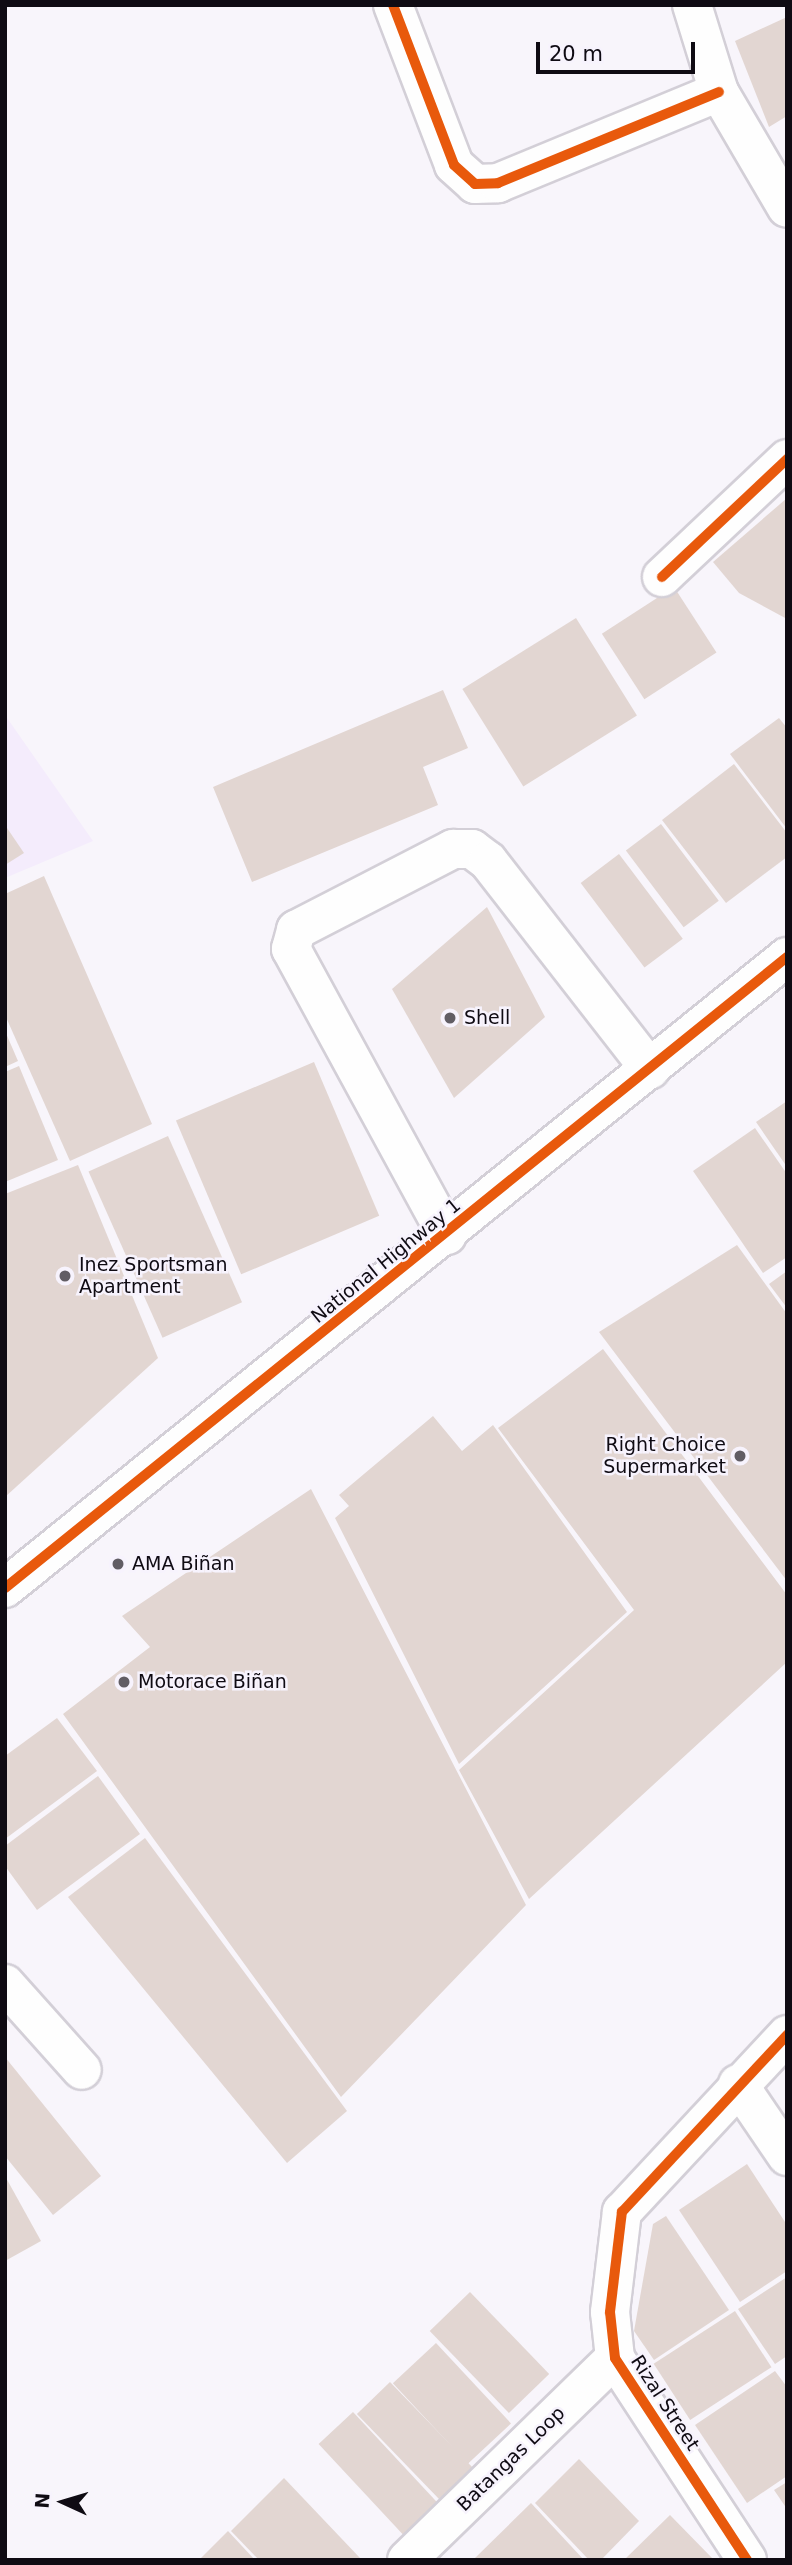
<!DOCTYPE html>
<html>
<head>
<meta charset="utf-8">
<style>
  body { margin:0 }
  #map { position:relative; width:792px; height:2565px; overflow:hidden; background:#f8f5fb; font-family:"DejaVu Sans",sans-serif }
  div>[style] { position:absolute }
  .built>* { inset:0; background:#f4ecfc }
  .building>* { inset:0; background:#e2d6d2; transform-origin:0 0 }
  .roads { filter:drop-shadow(2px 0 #d3cfd7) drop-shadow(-2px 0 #d3cfd7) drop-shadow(0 2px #d3cfd7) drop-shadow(0 -2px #d3cfd7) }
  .minor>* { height:38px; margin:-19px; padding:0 19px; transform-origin:19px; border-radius:19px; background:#fefefe }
  .highway>* { height:38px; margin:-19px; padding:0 19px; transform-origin:19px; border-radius:19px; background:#fefefe }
  .cycleway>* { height:10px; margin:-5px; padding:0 5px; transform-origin:5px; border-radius:5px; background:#e8590c }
  .dots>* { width:19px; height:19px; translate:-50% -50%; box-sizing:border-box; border:4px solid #f7f3fd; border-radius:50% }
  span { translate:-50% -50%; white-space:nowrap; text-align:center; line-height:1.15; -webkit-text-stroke:5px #f7f3fd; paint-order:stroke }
  .poi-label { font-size:19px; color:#0f0b13 }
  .left { translate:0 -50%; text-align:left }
  .right { translate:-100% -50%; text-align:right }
  .street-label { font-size:19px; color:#0f0b13 }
  .frame { position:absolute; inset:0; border:7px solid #0f0b13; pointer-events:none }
  .north { position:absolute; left:28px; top:2467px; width:70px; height:70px; -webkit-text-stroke:5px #f7f3fd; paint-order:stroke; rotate:274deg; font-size:19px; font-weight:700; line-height:28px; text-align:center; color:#0f0b13 }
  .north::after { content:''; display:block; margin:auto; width:24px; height:32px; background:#0f0b13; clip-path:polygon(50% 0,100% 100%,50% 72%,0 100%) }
  .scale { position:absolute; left:536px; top:42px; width:159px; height:32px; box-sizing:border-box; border:4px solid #0f0b13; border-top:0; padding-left:9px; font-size:21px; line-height:24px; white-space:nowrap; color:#0f0b13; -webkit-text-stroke:5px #f7f3fd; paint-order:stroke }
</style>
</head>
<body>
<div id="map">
  <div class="built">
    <i style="clip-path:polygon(5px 715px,93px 841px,5px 878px)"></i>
  </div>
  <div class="building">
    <i style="clip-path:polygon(787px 17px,787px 116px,769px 127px,735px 41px)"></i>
    <i style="clip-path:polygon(787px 498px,787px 619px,739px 593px,713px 562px)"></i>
    <i style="left:674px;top:587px;width:78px;height:86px;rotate:57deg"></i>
    <i style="left:576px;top:618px;width:115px;height:134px;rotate:58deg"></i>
    <i style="clip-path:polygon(443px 690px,468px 748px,423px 767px,438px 805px,252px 882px,213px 787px)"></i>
    <i style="clip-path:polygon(779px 718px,787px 728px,787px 829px,730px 754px)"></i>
    <i style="clip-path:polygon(734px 764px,787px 833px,787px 857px,726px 903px,662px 820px)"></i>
    <i style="left:661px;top:824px;width:96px;height:44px;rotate:53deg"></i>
    <i style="clip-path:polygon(5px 825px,24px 853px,5px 865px)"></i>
    <i style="left:619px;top:854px;width:106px;height:48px;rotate:53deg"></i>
    <i style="clip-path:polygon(44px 876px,152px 1124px,70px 1161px,5px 1015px,5px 894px)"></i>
    <i style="clip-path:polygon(487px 907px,545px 1017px,454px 1098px,392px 989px)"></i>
    <i style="clip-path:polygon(5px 1031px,18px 1061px,5px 1067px)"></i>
    <i style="left:314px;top:1062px;width:167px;height:150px;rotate:67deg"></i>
    <i style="clip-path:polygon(19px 1066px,58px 1160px,5px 1182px,5px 1072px)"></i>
    <i style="clip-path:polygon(787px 1101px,787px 1167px,756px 1122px)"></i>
    <i style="clip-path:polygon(755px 1128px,787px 1174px,787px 1257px,763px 1273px,693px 1171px)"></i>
    <i style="left:168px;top:1136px;width:182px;height:87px;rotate:66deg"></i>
    <i style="clip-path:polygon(78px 1165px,158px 1358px,5px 1497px,5px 1194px)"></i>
    <i style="clip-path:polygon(737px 1245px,787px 1314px,787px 1581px,599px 1332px)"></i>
    <i style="clip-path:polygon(787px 1271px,787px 1308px,769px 1284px)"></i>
    <i style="clip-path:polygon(603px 1349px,787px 1595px,787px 1662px,529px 1899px,459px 1770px,634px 1610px,498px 1428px)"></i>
    <i style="clip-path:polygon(433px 1416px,462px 1451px,493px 1425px,627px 1612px,459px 1764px,335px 1518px,349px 1506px,339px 1495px)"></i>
    <i style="clip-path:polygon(311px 1489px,526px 1905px,341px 2097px,63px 1714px,150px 1647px,122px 1616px)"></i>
    <i style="clip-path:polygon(57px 1718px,97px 1771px,5px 1839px,5px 1756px)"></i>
    <i style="clip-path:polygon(98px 1776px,140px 1834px,37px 1910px,5px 1866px,5px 1846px)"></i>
    <i style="clip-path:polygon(145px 1838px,347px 2111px,287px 2163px,68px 1897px)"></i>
    <i style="clip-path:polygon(5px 2057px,101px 2176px,53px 2215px,5px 2156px)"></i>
    <i style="clip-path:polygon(747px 2164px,787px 2225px,787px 2271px,740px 2302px,679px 2210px)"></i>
    <i style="clip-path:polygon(5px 2176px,41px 2241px,5px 2261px)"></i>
    <i style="clip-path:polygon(666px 2216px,729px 2310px,654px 2360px,634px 2331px,653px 2224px)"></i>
    <i style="clip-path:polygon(787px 2277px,787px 2356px,775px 2364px,738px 2309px)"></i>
    <i style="left:470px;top:2292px;width:114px;height:56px;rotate:46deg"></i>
    <i style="left:735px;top:2311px;width:67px;height:97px;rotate:57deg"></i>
    <i style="left:436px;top:2343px;width:110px;height:59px;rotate:47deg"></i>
    <i style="clip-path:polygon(775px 2371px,787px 2387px,787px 2476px,747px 2503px,695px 2425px)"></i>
    <i style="left:390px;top:2382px;width:121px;height:46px;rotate:46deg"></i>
    <i style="left:353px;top:2412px;width:127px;height:47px;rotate:47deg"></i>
    <i style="clip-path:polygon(579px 2459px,639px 2521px,601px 2560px,589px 2560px,535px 2503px)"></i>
    <i style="clip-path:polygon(284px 2478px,360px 2558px,358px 2560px,259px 2560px,231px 2531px)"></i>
    <i style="clip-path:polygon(787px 2482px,787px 2509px,774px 2490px)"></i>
    <i style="clip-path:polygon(531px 2503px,584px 2560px,473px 2560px)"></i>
    <i style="clip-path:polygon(670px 2515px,714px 2560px,624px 2560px)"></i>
    <i style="clip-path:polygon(228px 2531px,255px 2560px,199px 2560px)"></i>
  </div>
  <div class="roads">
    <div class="minor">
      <i style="left:393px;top:5px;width:171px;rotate:69.1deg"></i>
      <i style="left:454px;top:165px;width:28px;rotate:42deg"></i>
      <i style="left:475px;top:184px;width:23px;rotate:-2deg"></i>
      <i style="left:498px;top:183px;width:239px;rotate:-22.4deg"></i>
      <i style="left:692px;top:5px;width:91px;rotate:72.8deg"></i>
      <i style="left:719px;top:92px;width:134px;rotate:59.6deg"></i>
      <i style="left:662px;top:577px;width:172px;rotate:-43.3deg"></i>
      <i style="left:447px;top:1235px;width:326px;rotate:-118.6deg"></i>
      <i style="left:291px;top:949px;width:20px;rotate:-75deg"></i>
      <i style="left:296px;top:930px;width:177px;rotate:-27.3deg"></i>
      <i style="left:453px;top:849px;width:19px"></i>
      <i style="left:472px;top:849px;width:20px;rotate:37deg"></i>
      <i style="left:488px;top:861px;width:264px;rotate:52.1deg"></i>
      <i style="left:5px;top:1984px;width:115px;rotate:48.2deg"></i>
      <i style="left:738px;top:2084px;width:87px;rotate:55.8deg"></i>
      <i style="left:407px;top:2560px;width:290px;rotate:-44.2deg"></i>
      <i style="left:747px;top:2560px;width:241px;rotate:-123.2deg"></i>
      <i style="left:615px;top:2358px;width:46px;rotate:-96.2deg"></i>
      <i style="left:610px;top:2312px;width:101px;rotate:-83.2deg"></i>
      <i style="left:622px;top:2212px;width:242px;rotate:-47deg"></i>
    </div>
    <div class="highway">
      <i style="left:5px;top:1588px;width:1005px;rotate:-38.9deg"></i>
    </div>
  </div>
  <div class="cycleway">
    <i style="left:393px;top:5px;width:171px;rotate:69.1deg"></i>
    <i style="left:454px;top:165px;width:28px;rotate:42deg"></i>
    <i style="left:475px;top:184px;width:23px;rotate:-2deg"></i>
    <i style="left:498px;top:183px;width:239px;rotate:-22.4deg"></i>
    <i style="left:662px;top:577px;width:172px;rotate:-43.3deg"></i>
    <i style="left:5px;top:1588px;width:1005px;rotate:-38.9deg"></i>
    <i style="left:747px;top:2560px;width:241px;rotate:-123.2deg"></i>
    <i style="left:615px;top:2358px;width:46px;rotate:-96.2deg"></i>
    <i style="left:610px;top:2312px;width:101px;rotate:-83.2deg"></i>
    <i style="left:622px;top:2212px;width:242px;rotate:-47deg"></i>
  </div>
  <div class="dots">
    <i style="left:450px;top:1018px;background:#615d64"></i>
    <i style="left:65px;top:1276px;background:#615d64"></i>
    <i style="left:740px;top:1456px;background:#615d64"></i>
    <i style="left:118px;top:1564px;background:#615d64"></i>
    <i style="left:124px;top:1682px;background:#615d64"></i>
  </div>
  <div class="poi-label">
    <span class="left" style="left:464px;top:1018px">Shell</span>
    <span class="left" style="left:79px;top:1276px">Inez Sportsman<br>Apartment</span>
    <span class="right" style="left:726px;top:1456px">Right Choice<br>Supermarket</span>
    <span class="left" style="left:132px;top:1564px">AMA Biñan</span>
    <span class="left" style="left:138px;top:1682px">Motorace Biñan</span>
  </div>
  <div class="street-label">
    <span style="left:386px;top:1261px;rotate:-39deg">National Highway 1</span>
    <span style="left:665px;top:2403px;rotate:57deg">Rizal Street</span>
    <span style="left:511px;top:2459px;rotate:-44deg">Batangas Loop</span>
  </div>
  <div class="frame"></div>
  <div class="north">N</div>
  <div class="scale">20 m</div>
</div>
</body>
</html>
